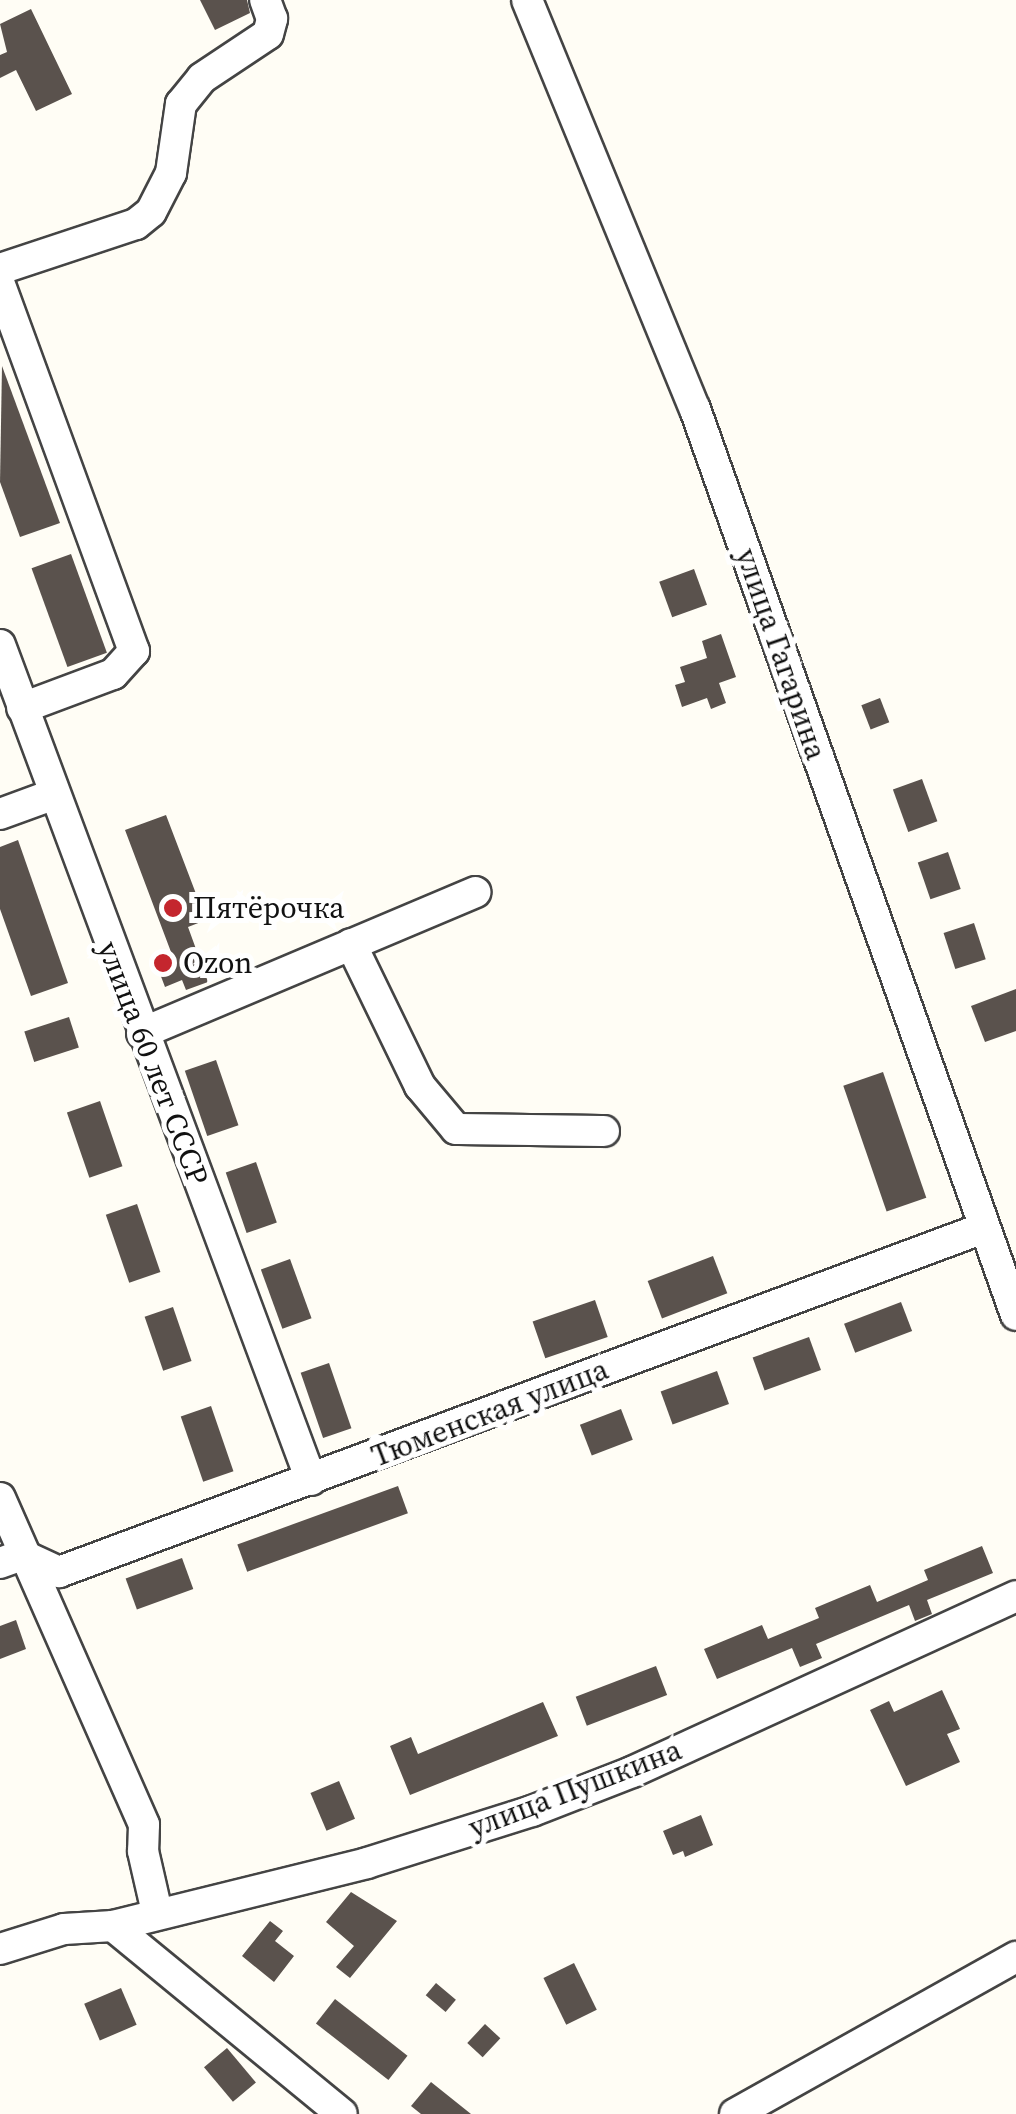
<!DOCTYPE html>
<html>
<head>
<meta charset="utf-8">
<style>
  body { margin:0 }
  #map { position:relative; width:1016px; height:2114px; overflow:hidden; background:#fffdf5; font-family:"Source Serif 4",serif }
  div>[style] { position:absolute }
  .building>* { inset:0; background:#5a524d; transform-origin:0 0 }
  .roads { filter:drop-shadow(2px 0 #444) drop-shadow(-2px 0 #444) drop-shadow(0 2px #444) drop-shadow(0 -2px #444) }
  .minor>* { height:30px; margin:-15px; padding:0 15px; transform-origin:15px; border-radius:15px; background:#fff }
  .dots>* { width:28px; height:28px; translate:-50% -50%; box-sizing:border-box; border:5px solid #fff; border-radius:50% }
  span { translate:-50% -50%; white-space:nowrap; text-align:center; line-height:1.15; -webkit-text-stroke:10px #fff; paint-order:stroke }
  .street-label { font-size:30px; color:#111 }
  .poi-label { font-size:30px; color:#111 }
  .left { translate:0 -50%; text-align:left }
</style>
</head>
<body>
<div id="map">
  <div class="building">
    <i style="clip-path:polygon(200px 0,247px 0,250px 13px,215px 30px)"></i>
    <i style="clip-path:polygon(31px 9px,72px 94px,36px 111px,16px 70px,0 78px,0 55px,7px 52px,0 24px)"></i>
    <i style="clip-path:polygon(2px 366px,60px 523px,20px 537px,0 482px)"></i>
    <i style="left:71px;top:554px;width:105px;height:42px;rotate:70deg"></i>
    <i style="left:694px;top:569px;width:38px;height:37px;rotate:70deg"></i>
    <i style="clip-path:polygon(721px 634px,736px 677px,719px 683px,726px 703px,711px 709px,707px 698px,682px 707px,675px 685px,685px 682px,680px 667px,707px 658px,702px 641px)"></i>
    <i style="left:880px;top:698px;width:26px;height:20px;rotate:69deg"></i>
    <i style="left:922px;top:779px;width:45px;height:31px;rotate:70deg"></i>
    <i style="clip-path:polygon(166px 815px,206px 920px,188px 927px,208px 982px,186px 990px,182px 980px,165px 987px,154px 958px,171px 952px,125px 830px)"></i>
    <i style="clip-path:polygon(18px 840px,68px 983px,31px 996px,0 909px,0 847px)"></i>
    <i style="left:948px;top:852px;width:39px;height:32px;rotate:71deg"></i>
    <i style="left:974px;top:923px;width:38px;height:32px;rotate:72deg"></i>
    <i style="clip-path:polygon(1016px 989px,1016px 1031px,985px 1042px,971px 1006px)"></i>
    <i style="left:69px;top:1017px;width:32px;height:47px;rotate:72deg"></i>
    <i style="left:216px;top:1060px;width:69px;height:33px;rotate:71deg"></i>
    <i style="left:883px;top:1072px;width:133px;height:42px;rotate:71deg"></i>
    <i style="left:100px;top:1101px;width:69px;height:35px;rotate:71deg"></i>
    <i style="left:256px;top:1162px;width:64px;height:32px;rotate:71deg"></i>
    <i style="left:137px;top:1204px;width:72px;height:33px;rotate:71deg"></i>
    <i style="left:713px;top:1256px;width:40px;height:70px;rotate:69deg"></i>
    <i style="left:290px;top:1259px;width:63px;height:31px;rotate:70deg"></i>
    <i style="left:595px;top:1300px;width:39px;height:66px;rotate:71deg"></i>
    <i style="left:901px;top:1302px;width:31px;height:61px;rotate:69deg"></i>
    <i style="left:173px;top:1307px;width:57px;height:30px;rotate:71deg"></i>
    <i style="left:809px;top:1337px;width:35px;height:60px;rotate:70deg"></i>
    <i style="left:329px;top:1363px;width:69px;height:30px;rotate:71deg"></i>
    <i style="left:717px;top:1371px;width:35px;height:60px;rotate:70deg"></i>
    <i style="left:211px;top:1406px;width:69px;height:32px;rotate:71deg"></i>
    <i style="left:621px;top:1409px;width:33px;height:44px;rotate:69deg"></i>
    <i style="left:398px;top:1486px;width:29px;height:171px;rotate:70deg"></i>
    <i style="clip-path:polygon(982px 1546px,993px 1573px,927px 1600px,932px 1614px,915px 1621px,909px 1605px,816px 1644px,822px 1658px,800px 1667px,792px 1648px,717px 1679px,704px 1649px,762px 1625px,768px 1639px,819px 1618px,815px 1608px,870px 1585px,877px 1602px,928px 1580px,924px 1570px)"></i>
    <i style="left:182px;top:1558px;width:33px;height:60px;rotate:70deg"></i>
    <i style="clip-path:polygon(16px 1620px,26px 1649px,0 1659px,0 1626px)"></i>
    <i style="left:656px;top:1666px;width:31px;height:86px;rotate:69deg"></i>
    <i style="clip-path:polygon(942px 1690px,960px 1729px,947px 1734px,960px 1762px,906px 1786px,870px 1710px,889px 1701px,894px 1712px)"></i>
    <i style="clip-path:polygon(543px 1702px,558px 1736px,410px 1795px,390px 1746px,411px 1737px,418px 1754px)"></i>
    <i style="left:339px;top:1781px;width:41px;height:31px;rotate:67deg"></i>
    <i style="clip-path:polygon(701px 1815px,713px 1845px,685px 1857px,683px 1851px,673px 1855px,663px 1831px)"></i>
    <i style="clip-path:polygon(351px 1892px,397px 1921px,350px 1978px,336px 1967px,354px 1946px,326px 1922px)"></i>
    <i style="clip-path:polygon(270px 1921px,283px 1931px,275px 1941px,294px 1956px,274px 1982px,242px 1956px)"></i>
    <i style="left:574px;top:1963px;width:52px;height:34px;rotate:64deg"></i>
    <i style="left:436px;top:1983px;width:26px;height:16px;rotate:40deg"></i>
    <i style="left:121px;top:1988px;width:40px;height:40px;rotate:67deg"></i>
    <i style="left:335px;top:1999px;width:92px;height:31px;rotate:38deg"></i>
    <i style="left:485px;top:2024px;width:21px;height:26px;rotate:43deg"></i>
    <i style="left:227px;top:2048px;width:45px;height:30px;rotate:50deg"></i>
    <i style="clip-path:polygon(431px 2082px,471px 2114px,421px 2114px,411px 2106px)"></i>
  </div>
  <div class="roads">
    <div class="minor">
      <i style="left:527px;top:0;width:442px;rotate:67.7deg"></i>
      <i style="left:695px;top:409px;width:961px;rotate:70.49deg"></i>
      <i style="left:0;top:269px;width:143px;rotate:-18.3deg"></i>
      <i style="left:136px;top:224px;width:19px;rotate:-39deg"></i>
      <i style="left:151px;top:212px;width:44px;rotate:-62.9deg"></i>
      <i style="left:171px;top:173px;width:70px;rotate:-81.8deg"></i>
      <i style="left:181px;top:104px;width:33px;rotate:-51deg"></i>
      <i style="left:202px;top:78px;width:79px;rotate:-33.7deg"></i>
      <i style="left:268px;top:34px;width:16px;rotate:-75deg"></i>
      <i style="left:272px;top:19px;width:20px;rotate:-110deg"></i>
      <i style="left:0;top:285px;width:390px;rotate:69.9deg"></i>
      <i style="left:134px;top:651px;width:31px;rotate:132deg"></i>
      <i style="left:113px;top:674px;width:97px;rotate:159.5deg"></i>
      <i style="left:0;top:645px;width:891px;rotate:69.57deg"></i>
      <i style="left:0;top:814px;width:55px;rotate:-20.1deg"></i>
      <i style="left:351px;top:944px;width:158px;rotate:64.1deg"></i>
      <i style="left:420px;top:1086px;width:56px;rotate:50.1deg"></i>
      <i style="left:456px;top:1129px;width:148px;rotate:0.8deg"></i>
      <i style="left:142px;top:1033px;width:362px;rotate:-22.9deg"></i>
      <i style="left:0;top:1498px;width:357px;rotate:66.2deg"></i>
      <i style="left:144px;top:1825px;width:26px;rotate:92deg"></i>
      <i style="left:143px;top:1851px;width:63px;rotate:77.1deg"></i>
      <i style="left:0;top:1563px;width:23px;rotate:-20deg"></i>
      <i style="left:22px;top:1555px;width:41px;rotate:24.7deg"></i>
      <i style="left:59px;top:1572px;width:984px;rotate:-20.41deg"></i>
      <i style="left:113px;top:1926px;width:296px;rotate:39.4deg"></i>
      <i style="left:0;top:1949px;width:67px;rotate:-17.4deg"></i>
      <i style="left:64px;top:1929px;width:49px;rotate:-3.5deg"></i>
      <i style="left:113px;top:1926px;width:262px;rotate:-13.9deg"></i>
      <i style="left:367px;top:1863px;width:173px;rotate:-17.5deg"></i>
      <i style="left:532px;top:1811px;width:107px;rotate:-21.3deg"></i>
      <i style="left:632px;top:1772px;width:422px;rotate:-24.6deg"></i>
      <i style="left:735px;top:2114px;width:322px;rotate:-29.2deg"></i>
    </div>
  </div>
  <div class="dots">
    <i style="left:173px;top:908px;background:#c4262e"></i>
    <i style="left:163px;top:963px;background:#c4262e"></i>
  </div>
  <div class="street-label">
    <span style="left:781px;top:654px;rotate:71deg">улица Гагарина</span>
    <span style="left:153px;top:1063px;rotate:69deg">улица 60 лет СССР</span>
    <span style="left:490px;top:1413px;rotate:-21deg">Тюменская улица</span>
    <span style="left:575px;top:1789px;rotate:-21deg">улица Пушкина</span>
  </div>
  <div class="poi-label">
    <span class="left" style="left:193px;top:908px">Пятёрочка</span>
    <span class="left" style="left:183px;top:963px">Ozon</span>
  </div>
</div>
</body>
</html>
